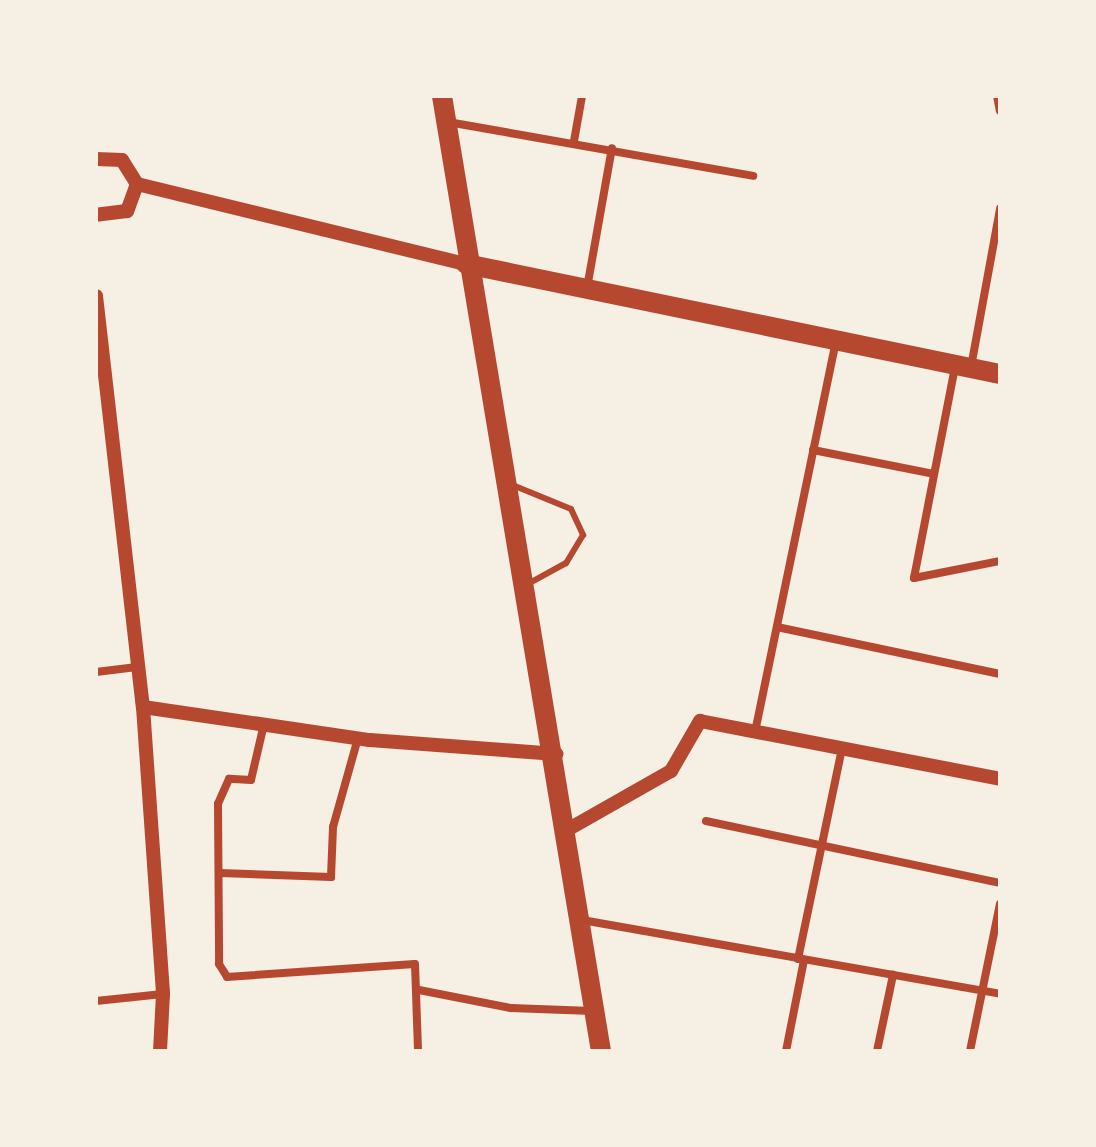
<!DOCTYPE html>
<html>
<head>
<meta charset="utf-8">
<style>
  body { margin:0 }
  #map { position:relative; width:1096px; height:1147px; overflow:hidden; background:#f6efe4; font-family:Ubuntu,sans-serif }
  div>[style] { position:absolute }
  .service>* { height:6px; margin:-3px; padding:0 3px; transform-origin:3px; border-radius:3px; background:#b5482f }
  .minor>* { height:8px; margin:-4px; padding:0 4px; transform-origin:4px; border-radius:4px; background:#b5482f }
  .tertiary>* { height:14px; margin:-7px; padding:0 7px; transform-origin:7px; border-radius:7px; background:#b5482f }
  .primary>* { height:20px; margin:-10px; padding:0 10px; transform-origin:10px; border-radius:10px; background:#b5482f }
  span { translate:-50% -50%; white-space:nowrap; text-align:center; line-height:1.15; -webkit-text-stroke:8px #f6efe4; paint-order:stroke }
  .frame { position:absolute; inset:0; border:98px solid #f6efe4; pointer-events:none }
</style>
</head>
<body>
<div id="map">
  <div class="service">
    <i style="left:510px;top:484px;width:66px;rotate:22.3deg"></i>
    <i style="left:571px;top:509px;width:29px;rotate:65deg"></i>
    <i style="left:583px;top:535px;width:33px;rotate:121deg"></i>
    <i style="left:566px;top:563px;width:46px;rotate:151.2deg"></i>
  </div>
  <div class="minor">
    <i style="left:997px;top:96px;width:15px;rotate:79deg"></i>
    <i style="left:448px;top:122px;width:310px;rotate:10deg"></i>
    <i style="left:574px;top:141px;width:46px;rotate:-79.9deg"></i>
    <i style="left:587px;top:288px;width:142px;rotate:-79.9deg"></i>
    <i style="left:955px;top:367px;width:215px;rotate:101deg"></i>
    <i style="left:914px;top:578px;width:88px;rotate:-11.2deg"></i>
    <i style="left:971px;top:367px;width:161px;rotate:-79.6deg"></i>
    <i style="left:813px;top:450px;width:123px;rotate:11.2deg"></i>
    <i style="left:777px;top:627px;width:228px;rotate:11.9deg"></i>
    <i style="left:96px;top:672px;width:41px;rotate:-7deg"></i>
    <i style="left:264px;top:724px;width:57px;rotate:103.1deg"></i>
    <i style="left:251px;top:780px;width:22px;rotate:-177deg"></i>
    <i style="left:229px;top:779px;width:27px;rotate:114deg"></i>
    <i style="left:218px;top:804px;width:160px;rotate:89.6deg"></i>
    <i style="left:219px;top:964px;width:15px;rotate:58deg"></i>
    <i style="left:227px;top:977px;width:188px;rotate:-4deg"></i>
    <i style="left:415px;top:964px;width:87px;rotate:88deg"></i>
    <i style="left:755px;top:732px;width:399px;rotate:-78.3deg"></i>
    <i style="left:706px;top:821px;width:300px;rotate:11.9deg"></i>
    <i style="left:220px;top:873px;width:111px;rotate:2.1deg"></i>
    <i style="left:331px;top:877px;width:50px;rotate:-87.7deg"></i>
    <i style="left:333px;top:827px;width:92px;rotate:-74.3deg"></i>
    <i style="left:582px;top:920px;width:424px;rotate:10deg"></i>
    <i style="left:798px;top:959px;width:215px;rotate:-78.2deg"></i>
    <i style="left:419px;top:990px;width:94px;rotate:11.1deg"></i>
    <i style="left:511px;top:1008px;width:81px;rotate:2.1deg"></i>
    <i style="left:96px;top:1001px;width:67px;rotate:-6deg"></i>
    <i style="left:786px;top:1051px;width:93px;rotate:-78.8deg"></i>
    <i style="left:877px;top:1051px;width:78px;rotate:-78.1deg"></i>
    <i style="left:970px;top:1051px;width:150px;rotate:-78.5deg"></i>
  </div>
  <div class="tertiary">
    <i style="left:96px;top:159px;width:26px;rotate:2deg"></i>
    <i style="left:122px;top:160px;width:28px;rotate:58deg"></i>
    <i style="left:137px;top:184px;width:29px;rotate:110deg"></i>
    <i style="left:127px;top:211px;width:31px;rotate:173deg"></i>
    <i style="left:137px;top:184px;width:339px;rotate:13.7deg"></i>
    <i style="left:96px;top:296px;width:414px;rotate:83.5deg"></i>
    <i style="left:143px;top:707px;width:288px;rotate:86deg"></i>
    <i style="left:163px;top:994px;width:57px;rotate:93deg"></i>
    <i style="left:143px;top:707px;width:229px;rotate:8.3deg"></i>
    <i style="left:370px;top:740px;width:187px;rotate:4.3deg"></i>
    <i style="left:567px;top:830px;width:120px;rotate:-29.6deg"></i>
    <i style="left:671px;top:771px;width:58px;rotate:-59.9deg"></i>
    <i style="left:700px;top:721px;width:306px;rotate:10.9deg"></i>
  </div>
  <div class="primary">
    <i style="left:442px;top:96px;width:968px;rotate:80.55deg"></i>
    <i style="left:466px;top:264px;width:545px;rotate:11.64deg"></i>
  </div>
  <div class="frame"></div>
</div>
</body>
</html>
